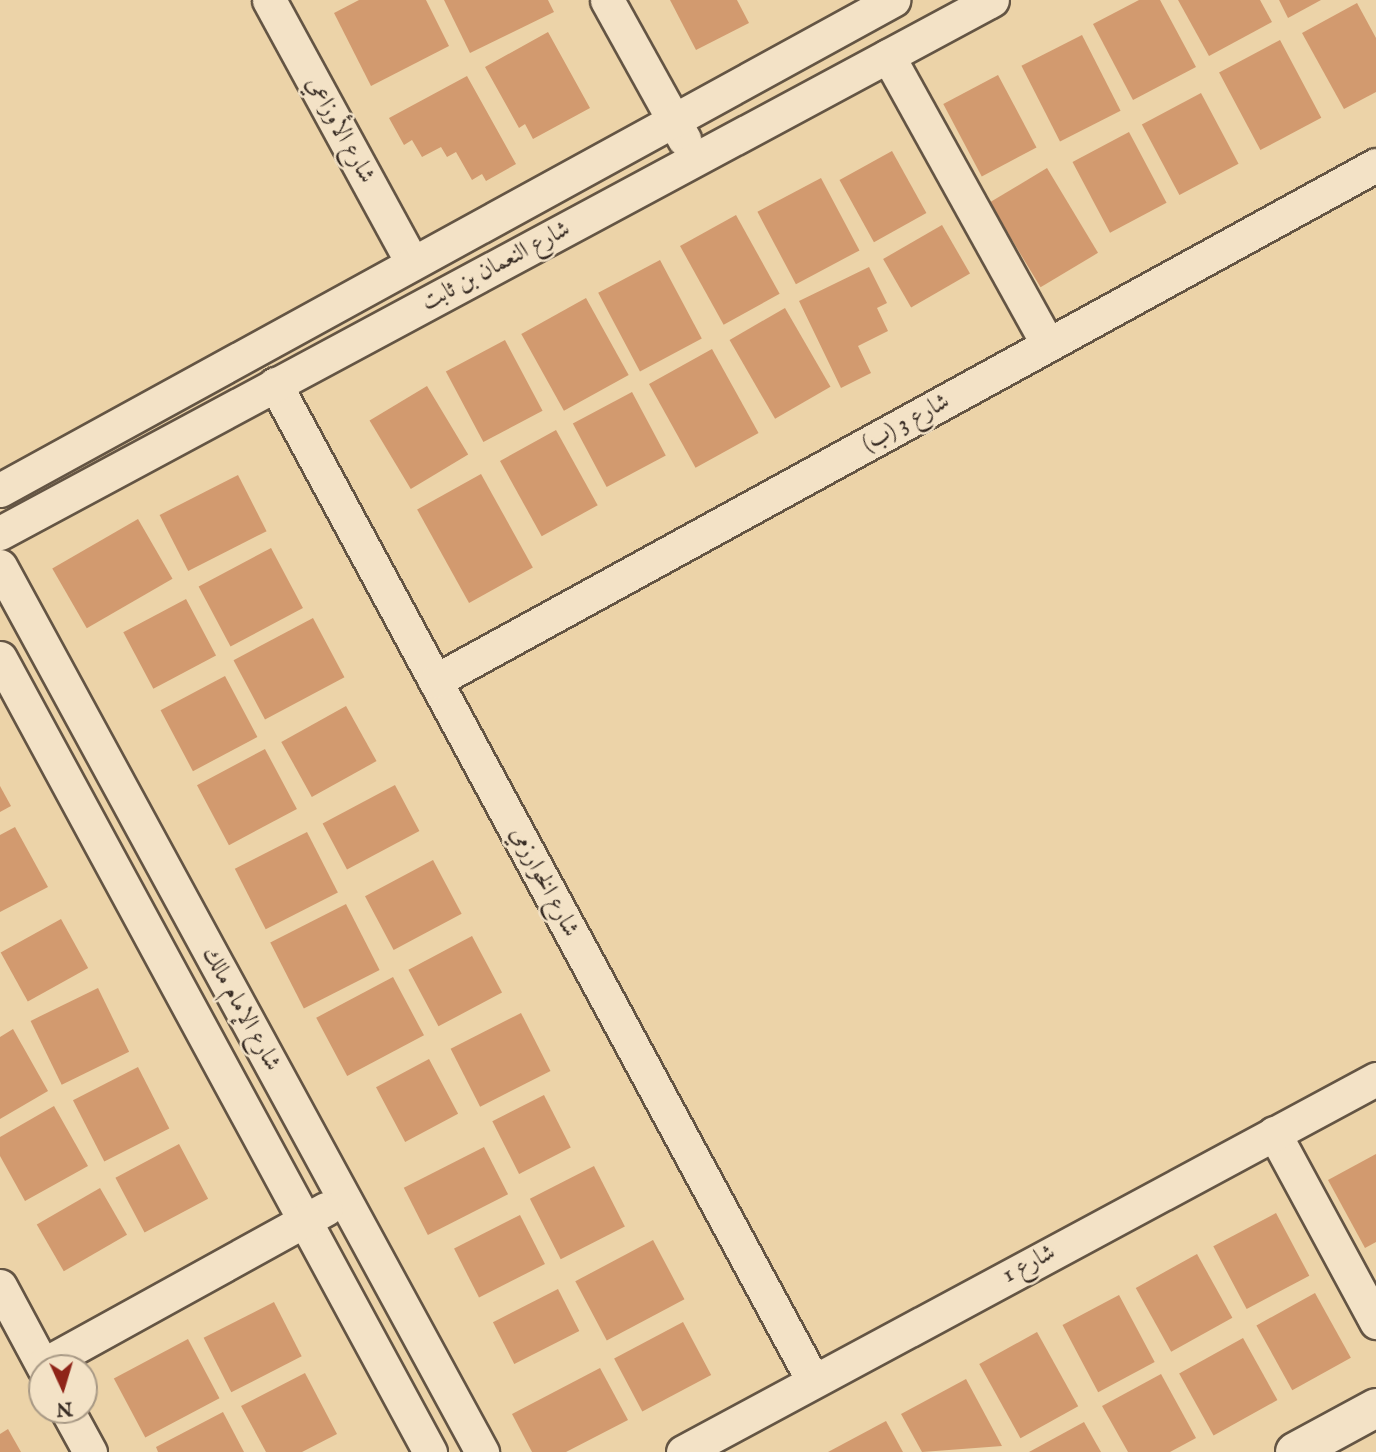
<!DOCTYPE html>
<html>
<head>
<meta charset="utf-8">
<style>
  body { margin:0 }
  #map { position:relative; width:1376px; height:1452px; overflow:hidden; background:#ecd3a8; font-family:"IM FELL English",Amiri,serif }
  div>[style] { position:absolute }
  .building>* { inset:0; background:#d29a6f; transform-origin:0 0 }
  .roads { filter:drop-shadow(2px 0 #645544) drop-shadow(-2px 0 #645544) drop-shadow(0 2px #645544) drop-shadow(0 -2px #645544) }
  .street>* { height:33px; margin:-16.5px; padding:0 16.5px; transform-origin:16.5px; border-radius:16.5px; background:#f3e2c6 }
  .secondary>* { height:38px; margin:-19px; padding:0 19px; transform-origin:19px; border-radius:19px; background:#f3e2c6 }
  span { translate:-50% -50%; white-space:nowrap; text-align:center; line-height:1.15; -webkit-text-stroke:5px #f3e2c6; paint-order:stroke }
  .street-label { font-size:24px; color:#372b23 }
  .north { position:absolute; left:28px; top:1354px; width:70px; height:70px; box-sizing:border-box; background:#f3e2c6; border:2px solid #a89985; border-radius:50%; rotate:176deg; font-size:19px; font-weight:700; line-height:28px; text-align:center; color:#372b23 }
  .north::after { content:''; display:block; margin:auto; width:24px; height:32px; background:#8f2418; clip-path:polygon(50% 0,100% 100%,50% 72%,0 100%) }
</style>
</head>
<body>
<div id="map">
  <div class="building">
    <i style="clip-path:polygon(359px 0,426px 0,449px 46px,371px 86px,334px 13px)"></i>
    <i style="clip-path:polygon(444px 0,548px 0,554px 12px,470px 53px)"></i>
    <i style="clip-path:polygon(670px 0,737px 0,749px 23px,696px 50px)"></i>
    <i style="clip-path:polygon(1139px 0,1160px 0,1196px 67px,1133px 100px,1093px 24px)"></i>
    <i style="clip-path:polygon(1178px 0,1260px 0,1272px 22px,1209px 56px)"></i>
    <i style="clip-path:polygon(1279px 0,1321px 0,1288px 18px)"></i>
    <i style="clip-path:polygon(1357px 3px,1376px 38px,1376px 92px,1344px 109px,1302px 33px)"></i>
    <i style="clip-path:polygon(548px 32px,590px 108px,533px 139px,525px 124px,519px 128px,485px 67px)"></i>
    <i style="left:1082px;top:35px;width:85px;height:68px;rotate:63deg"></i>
    <i style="left:1280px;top:40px;width:88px;height:69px;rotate:62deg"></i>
    <i style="left:998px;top:75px;width:82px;height:62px;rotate:62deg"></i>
    <i style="clip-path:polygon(467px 76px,516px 164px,486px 181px,482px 174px,472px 180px,456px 152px,447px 157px,441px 147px,422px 157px,412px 140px,404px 145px,389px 118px)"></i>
    <i style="left:1201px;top:93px;width:80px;height:67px;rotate:62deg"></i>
    <i style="left:1129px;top:132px;width:80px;height:64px;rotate:62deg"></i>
    <i style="left:892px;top:151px;width:71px;height:60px;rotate:61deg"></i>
    <i style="left:1047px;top:168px;width:99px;height:67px;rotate:59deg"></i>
    <i style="left:821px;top:178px;width:82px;height:72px;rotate:62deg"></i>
    <i style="left:736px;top:215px;width:90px;height:64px;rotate:61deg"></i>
    <i style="left:942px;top:225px;width:56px;height:68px;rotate:60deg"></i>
    <i style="left:660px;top:260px;width:89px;height:70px;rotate:62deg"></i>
    <i style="clip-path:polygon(869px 267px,887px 303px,877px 308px,888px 331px,858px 346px,871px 373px,841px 388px,799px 301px)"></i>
    <i style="left:586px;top:298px;width:88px;height:74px;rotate:61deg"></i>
    <i style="left:785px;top:308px;width:91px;height:64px;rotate:60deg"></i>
    <i style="left:505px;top:340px;width:80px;height:67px;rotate:62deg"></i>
    <i style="left:712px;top:349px;width:96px;height:72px;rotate:61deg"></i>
    <i style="left:427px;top:386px;width:80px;height:67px;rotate:59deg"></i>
    <i style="left:632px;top:392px;width:72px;height:67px;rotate:62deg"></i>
    <i style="left:556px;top:430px;width:86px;height:64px;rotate:61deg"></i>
    <i style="left:481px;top:474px;width:107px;height:73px;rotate:61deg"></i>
    <i style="left:238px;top:475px;width:63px;height:88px;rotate:63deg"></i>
    <i style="left:138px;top:519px;width:69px;height:99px;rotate:60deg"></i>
    <i style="left:271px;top:548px;width:68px;height:82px;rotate:62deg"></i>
    <i style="left:186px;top:599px;width:64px;height:71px;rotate:62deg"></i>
    <i style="left:313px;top:618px;width:67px;height:90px;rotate:62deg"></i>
    <i style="left:225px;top:676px;width:69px;height:73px;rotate:62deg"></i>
    <i style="left:346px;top:706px;width:63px;height:74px;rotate:61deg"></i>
    <i style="left:265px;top:749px;width:68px;height:77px;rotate:62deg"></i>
    <i style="left:395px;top:785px;width:52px;height:82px;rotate:62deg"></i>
    <i style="clip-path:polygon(0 786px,11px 806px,0 812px)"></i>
    <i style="clip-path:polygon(15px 827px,48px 887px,0 912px,0 835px)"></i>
    <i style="left:307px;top:832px;width:68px;height:81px;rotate:63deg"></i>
    <i style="left:433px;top:860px;width:61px;height:77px;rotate:62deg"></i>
    <i style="left:346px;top:904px;width:74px;height:85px;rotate:63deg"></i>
    <i style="left:61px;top:919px;width:56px;height:69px;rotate:61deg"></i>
    <i style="left:472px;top:936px;width:64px;height:72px;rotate:62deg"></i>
    <i style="left:393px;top:977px;width:66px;height:87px;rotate:62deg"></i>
    <i style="left:98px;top:988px;width:71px;height:75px;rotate:64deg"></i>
    <i style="left:521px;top:1013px;width:65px;height:79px;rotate:63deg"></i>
    <i style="clip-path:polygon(13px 1029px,48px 1091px,0 1119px,0 1037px)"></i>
    <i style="left:429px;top:1059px;width:62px;height:60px;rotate:62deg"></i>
    <i style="left:138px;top:1067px;width:69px;height:73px;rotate:63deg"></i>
    <i style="left:544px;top:1095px;width:59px;height:58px;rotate:63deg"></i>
    <i style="clip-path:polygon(54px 1106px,88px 1166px,25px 1201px,0 1156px,0 1137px)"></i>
    <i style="left:179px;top:1144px;width:62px;height:72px;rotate:62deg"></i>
    <i style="left:484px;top:1147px;width:53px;height:90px;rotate:63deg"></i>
    <i style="clip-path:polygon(1376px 1154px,1376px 1242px,1365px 1248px,1328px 1180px)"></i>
    <i style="left:594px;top:1166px;width:68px;height:72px;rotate:63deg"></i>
    <i style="left:100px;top:1188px;width:54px;height:73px;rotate:60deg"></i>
    <i style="left:1276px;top:1213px;width:71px;height:71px;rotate:62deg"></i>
    <i style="left:520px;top:1215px;width:55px;height:74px;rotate:63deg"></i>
    <i style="left:653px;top:1240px;width:67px;height:88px;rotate:62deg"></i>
    <i style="left:1197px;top:1254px;width:73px;height:70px;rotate:61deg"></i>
    <i style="left:558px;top:1289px;width:47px;height:73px;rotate:63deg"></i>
    <i style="left:1315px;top:1293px;width:74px;height:67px;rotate:61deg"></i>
    <i style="left:1119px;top:1295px;width:76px;height:64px;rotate:62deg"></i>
    <i style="left:274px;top:1302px;width:61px;height:79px;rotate:63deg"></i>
    <i style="left:683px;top:1322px;width:60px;height:78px;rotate:62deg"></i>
    <i style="left:1037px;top:1332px;width:85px;height:66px;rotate:61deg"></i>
    <i style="left:1243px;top:1338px;width:71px;height:73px;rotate:61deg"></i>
    <i style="left:188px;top:1339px;width:67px;height:84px;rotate:62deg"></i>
    <i style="clip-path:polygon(600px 1368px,628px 1420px,566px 1452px,532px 1452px,512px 1414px)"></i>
    <i style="clip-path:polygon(305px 1373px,337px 1434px,302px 1452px,266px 1452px,241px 1406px)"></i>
    <i style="clip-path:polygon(1161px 1374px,1196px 1438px,1170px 1452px,1128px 1452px,1102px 1406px)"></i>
    <i style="clip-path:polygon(966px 1379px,1002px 1446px,922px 1452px,901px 1414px)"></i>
    <i style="clip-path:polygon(223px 1412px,244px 1452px,158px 1452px,156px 1447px)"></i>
    <i style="clip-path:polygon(886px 1421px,903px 1452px,828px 1452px)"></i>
    <i style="clip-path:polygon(1084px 1422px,1101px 1452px,1029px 1452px)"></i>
    <i style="clip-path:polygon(8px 1429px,21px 1452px,0 1452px,0 1434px)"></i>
  </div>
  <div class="roads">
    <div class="street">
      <i style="left:269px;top:0;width:296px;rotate:61.4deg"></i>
      <i style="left:607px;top:0;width:159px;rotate:61deg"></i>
      <i style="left:888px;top:56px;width:330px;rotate:61deg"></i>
      <i style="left:275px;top:384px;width:1131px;rotate:61.64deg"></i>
      <i style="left:0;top:490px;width:1019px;rotate:-28.75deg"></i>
      <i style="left:0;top:533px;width:1126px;rotate:-28.25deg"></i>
      <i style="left:0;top:566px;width:1009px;rotate:61.45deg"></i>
      <i style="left:0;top:658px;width:903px;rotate:61.56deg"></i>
      <i style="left:435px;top:681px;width:1073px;rotate:-28.74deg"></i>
      <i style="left:1274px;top:1133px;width:215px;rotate:61.6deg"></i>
      <i style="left:0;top:1286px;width:93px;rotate:61.8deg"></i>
      <i style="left:43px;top:1365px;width:323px;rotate:-28.9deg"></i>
      <i style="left:67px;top:1410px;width:48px;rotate:61.3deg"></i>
      <i style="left:683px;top:1452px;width:787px;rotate:-28.29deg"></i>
    </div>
    <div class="secondary">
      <i style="left:1295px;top:1452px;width:92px;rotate:-28.5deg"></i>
    </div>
  </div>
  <div class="street-label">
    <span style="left:340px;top:130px;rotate:61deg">شارع الأوزاعي</span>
    <span style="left:496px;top:266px;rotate:-28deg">شارع النعمان بن ثابت</span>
    <span style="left:906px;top:423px;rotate:-29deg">شارع 3 (ب)</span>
    <span style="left:544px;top:882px;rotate:62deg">شارع الخوارزمي</span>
    <span style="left:241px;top:1009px;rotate:61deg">شارع الإمام مالك</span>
    <span style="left:1029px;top:1264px;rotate:-28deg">شارع 1</span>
  </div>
  <div class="north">N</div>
</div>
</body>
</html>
